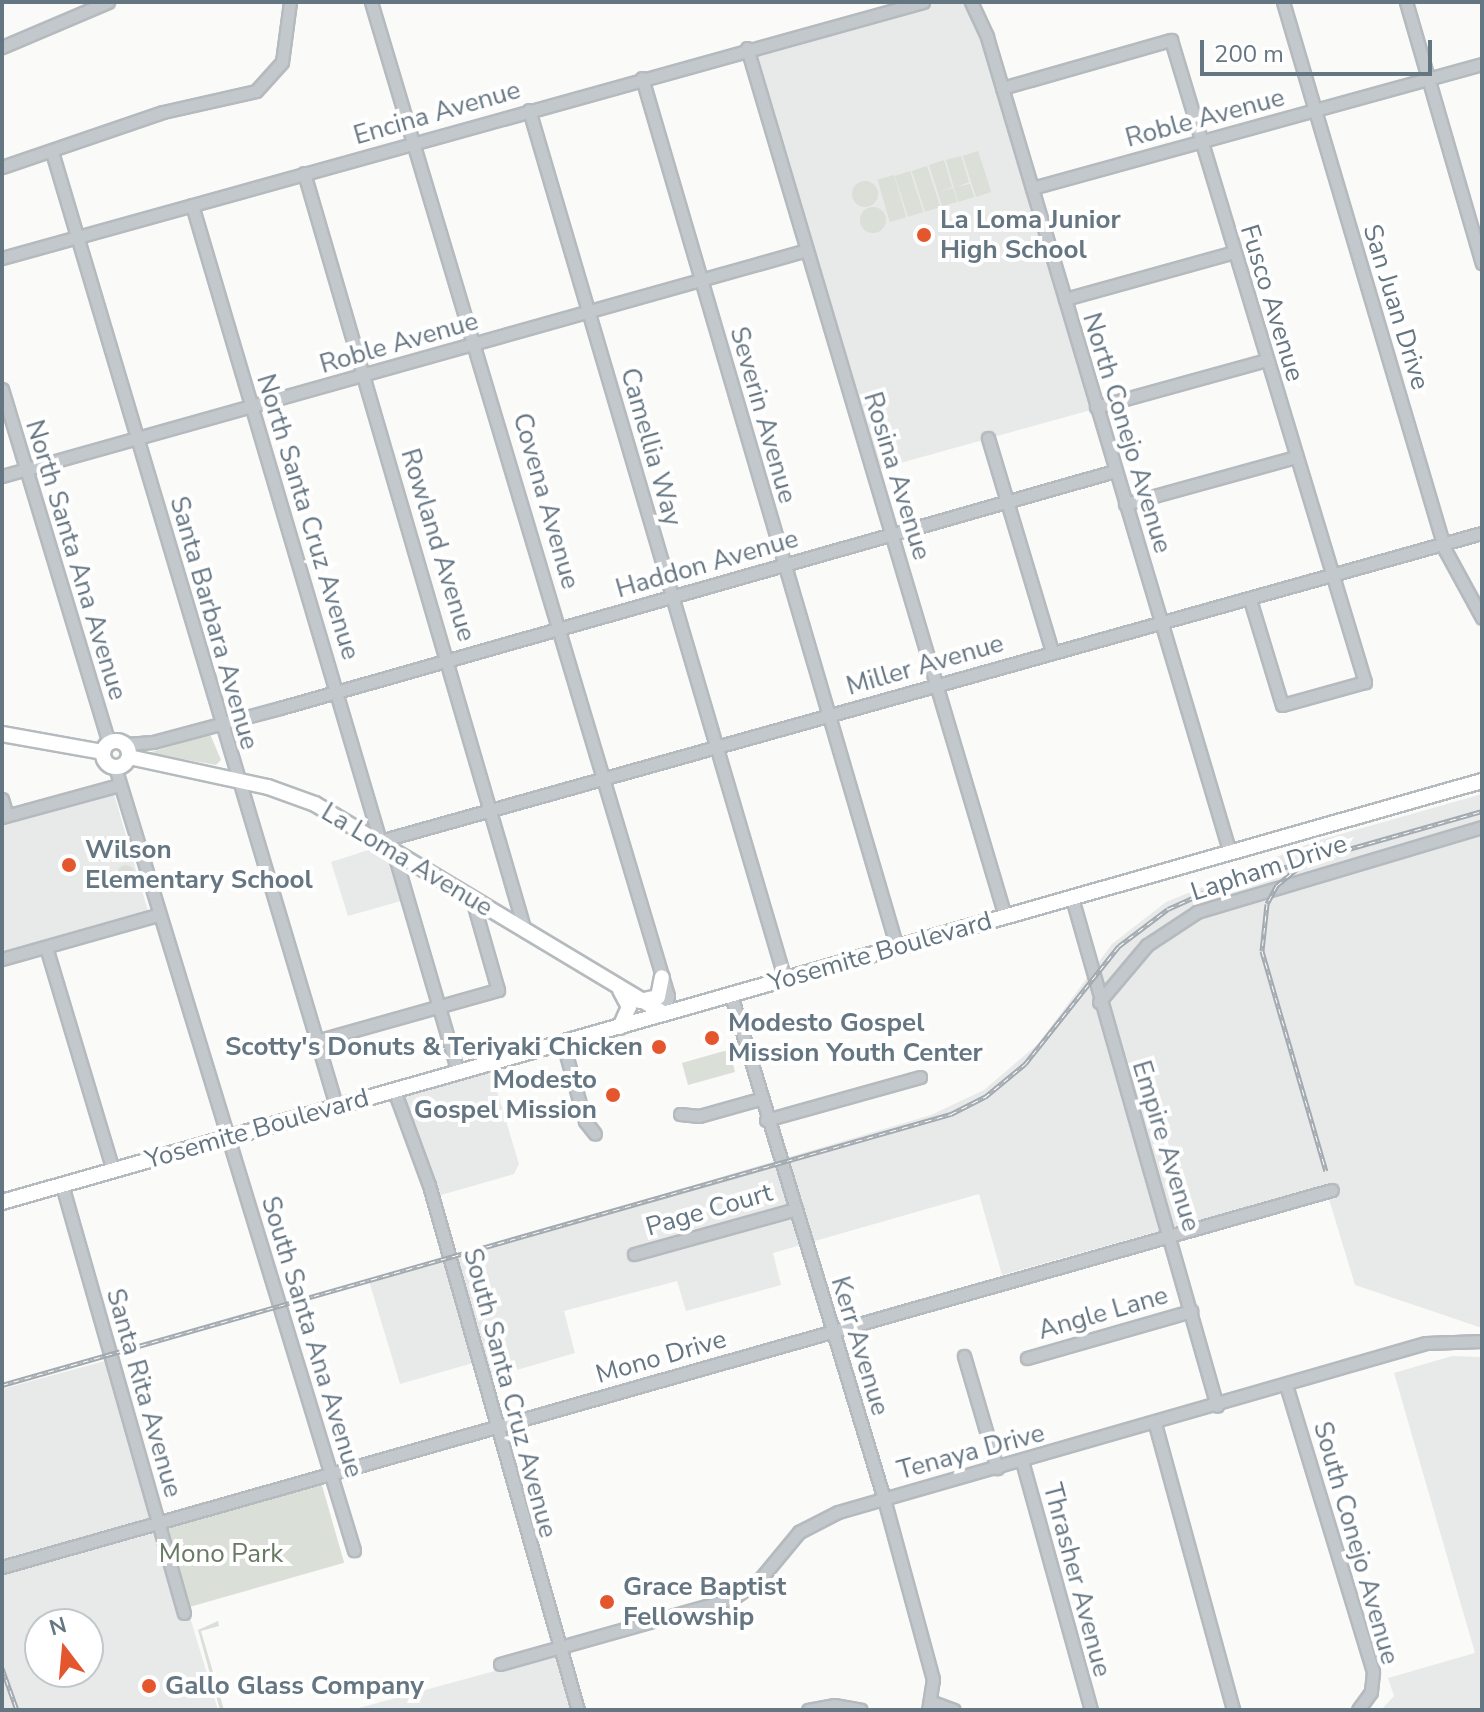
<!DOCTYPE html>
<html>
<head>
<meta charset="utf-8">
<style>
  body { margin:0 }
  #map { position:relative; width:1484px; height:1712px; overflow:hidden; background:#fafaf8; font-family:"Nunito Sans",sans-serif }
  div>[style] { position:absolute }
  .built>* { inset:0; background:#e8e9e9 }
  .green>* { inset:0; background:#dadfd7; transform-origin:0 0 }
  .round { border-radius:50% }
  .roads { filter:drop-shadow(2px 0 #b5babe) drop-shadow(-2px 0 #b5babe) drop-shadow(0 2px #b5babe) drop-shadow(0 -2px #b5babe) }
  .minor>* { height:11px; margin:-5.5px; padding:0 5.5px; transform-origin:5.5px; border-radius:5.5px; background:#c3c8cc }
  .major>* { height:14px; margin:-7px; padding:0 7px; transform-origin:7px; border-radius:7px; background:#fff }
  .major>.ring { margin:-7px; padding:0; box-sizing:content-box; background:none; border:14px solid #fff; border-radius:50% }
  .rail>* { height:5px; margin-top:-2.5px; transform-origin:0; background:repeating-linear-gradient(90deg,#fff 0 6px,#a2aab0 0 12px); box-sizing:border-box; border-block:2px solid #a2aab0 }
  .dots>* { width:22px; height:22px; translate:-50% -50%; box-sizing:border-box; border:4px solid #fff; border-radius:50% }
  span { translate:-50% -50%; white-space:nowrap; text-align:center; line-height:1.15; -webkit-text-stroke:8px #fff; paint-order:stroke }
  .street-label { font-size:26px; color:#657683 }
  .poi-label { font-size:26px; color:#657683; font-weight:700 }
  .left { translate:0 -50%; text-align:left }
  .right { translate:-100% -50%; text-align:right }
  .park-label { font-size:26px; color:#687a64 }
  .frame { position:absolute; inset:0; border:4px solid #657683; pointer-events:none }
  .north { position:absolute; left:24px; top:1608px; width:80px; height:80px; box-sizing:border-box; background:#fff; border:2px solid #c1c8cd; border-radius:50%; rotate:344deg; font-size:22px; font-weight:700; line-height:32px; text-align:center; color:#657683 }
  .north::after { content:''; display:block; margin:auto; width:28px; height:36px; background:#e4572e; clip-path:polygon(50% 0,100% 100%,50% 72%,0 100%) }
  .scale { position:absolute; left:1200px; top:40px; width:232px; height:36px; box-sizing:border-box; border:4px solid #657683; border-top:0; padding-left:10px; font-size:24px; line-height:28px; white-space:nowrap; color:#657683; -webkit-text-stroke:6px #fff; paint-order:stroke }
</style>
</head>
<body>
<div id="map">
  <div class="built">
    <i style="clip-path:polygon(934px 2px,968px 2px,975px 17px,1091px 410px,879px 469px,757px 56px)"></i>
    <i style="clip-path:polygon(114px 794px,148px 911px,2px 953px,2px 824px)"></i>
    <i style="clip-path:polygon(1482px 794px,1482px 1328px,1355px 1285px,1328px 1196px,1171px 1240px,1167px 1229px,1002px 1275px,979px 1194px,773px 1253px,781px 1285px,686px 1311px,677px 1281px,564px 1311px,575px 1353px,486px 1379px,480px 1361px,400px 1384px,369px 1281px,931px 1115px,984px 1090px,1039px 1043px,1112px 944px,1166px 902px,1313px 842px)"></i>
    <i style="clip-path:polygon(381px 846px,388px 853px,401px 901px,348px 916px,331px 862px)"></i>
    <i style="clip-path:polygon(491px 1071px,519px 1164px,514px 1174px,434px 1197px,402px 1096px)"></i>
    <i style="clip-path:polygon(1452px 1356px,1482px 1357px,1482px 1710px,1381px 1710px,1394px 1696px,1388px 1678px,1475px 1653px,1394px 1373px)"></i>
    <i style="clip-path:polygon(evenodd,112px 1359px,218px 1710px,2px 1710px,2px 1389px,112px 1359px,40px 1624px,88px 1624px,88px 1672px,40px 1672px,40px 1624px)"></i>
    <i style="clip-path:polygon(556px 1654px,572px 1710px,352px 1710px)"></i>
  </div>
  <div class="green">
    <i style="left:978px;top:151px;width:43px;height:16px;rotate:72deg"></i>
    <i style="clip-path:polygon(961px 156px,969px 182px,956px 187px,970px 184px,974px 197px,958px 202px,946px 160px)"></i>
    <i style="clip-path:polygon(944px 160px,952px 187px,939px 192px,953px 188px,957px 202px,942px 206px,929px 165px)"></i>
    <i style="left:927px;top:166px;width:43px;height:16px;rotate:72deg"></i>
    <i style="left:910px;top:171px;width:43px;height:16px;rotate:72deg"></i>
    <i style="left:894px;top:175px;width:44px;height:17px;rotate:74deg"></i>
    <i class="round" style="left:852px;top:181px;width:26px;height:26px"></i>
    <i class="round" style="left:860px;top:207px;width:26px;height:26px"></i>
    <i style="clip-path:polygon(210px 734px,221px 760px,216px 765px,148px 753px)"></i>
    <i class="round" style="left:117px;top:865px;width:18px;height:18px"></i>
    <i style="clip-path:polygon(724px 1051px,730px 1052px,735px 1072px,688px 1085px,682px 1063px)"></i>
    <i style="left:321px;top:1482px;width:84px;height:160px;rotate:74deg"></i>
    <i style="clip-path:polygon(218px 1621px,219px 1626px,201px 1631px,224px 1710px,220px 1710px,198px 1630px)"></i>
  </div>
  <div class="roads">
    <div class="minor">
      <i style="left:371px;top:2px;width:1037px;rotate:73.36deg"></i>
      <i style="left:668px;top:996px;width:18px;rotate:103deg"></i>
      <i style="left:971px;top:2px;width:38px;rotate:65deg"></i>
      <i style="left:987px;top:37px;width:851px;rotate:73.42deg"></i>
      <i style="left:1283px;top:2px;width:571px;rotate:73.53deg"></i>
      <i style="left:1445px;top:550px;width:77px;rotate:61.4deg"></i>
      <i style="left:1406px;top:2px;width:272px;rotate:73.8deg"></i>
      <i style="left:2px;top:47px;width:115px;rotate:-23deg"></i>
      <i style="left:747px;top:48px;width:906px;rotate:73.45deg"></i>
      <i style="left:642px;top:78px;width:907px;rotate:73.66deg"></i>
      <i style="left:1002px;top:88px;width:176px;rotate:-15.9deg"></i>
      <i style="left:1171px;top:40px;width:671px;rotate:73.19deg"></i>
      <i style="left:1365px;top:682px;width:86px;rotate:164.5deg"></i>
      <i style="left:1282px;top:705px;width:110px;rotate:-106.9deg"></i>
      <i style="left:529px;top:110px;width:907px;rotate:73.6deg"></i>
      <i style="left:52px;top:152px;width:994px;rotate:73.41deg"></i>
      <i style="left:2px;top:167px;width:170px;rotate:-18.9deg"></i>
      <i style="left:163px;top:112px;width:95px;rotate:-12.7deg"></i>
      <i style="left:256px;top:91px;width:39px;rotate:-48deg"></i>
      <i style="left:282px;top:62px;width:61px;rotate:-82.4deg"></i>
      <i style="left:304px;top:173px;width:790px;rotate:73.75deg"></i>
      <i style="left:1032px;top:188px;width:467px;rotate:-15.4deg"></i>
      <i style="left:192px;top:205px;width:663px;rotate:73.53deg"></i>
      <i style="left:380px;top:841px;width:1144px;rotate:-15.62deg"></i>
      <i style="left:2px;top:258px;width:956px;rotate:-15.53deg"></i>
      <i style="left:1065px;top:299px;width:175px;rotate:-15.5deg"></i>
      <i style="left:2px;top:389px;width:370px;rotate:73.2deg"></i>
      <i style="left:1096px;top:407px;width:177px;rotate:-15.4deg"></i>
      <i style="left:988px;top:438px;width:222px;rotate:73.3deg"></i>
      <i style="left:2px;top:476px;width:836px;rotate:-15.68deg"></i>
      <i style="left:1125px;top:504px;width:177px;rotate:-15.4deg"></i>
      <i style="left:125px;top:744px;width:28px;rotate:-4deg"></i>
      <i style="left:153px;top:742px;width:131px;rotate:-15deg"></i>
      <i style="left:280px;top:708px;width:868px;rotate:-15.85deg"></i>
      <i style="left:115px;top:767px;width:819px;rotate:73.03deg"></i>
      <i style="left:2px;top:799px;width:17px;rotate:73deg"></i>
      <i style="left:2px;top:817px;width:121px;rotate:-15.3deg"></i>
      <i style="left:393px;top:850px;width:231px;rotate:73.7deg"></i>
      <i style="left:1072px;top:898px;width:528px;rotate:74.07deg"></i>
      <i style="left:46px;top:947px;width:233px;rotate:73.3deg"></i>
      <i style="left:2px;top:959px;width:162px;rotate:-15.8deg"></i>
      <i style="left:731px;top:995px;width:527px;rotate:73.11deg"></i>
      <i style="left:884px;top:1499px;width:187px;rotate:74.8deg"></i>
      <i style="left:933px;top:1679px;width:31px;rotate:99deg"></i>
      <i style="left:1099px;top:1002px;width:75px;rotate:-49.9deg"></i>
      <i style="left:1147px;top:945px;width:60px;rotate:-33.4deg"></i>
      <i style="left:1197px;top:912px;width:297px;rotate:-16.6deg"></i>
      <i style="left:316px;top:1041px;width:189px;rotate:-15.7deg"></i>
      <i style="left:498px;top:990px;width:95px;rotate:-105.9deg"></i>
      <i style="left:563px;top:1044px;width:80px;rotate:74.1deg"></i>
      <i style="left:585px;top:1121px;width:16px;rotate:52deg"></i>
      <i style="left:394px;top:1090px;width:101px;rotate:69.8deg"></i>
      <i style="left:429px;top:1185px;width:546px;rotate:74.16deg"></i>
      <i style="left:680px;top:1114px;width:19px;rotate:6deg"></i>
      <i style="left:699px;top:1116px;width:63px;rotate:-15.6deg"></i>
      <i style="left:766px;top:1120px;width:160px;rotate:-15.6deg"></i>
      <i style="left:62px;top:1185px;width:445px;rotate:74.1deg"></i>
      <i style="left:634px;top:1254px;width:168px;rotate:-15.5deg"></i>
      <i style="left:964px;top:1356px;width:117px;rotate:73.6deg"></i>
      <i style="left:1027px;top:1358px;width:171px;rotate:-16deg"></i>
      <i style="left:1286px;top:1385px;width:300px;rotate:73.1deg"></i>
      <i style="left:1373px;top:1672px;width:20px;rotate:96deg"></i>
      <i style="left:1371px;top:1692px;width:22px;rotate:126deg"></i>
      <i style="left:1155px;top:1424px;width:296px;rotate:74.7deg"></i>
      <i style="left:1022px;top:1461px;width:258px;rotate:74.5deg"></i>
      <i style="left:2px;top:1567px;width:1382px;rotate:-15.83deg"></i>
      <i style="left:500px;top:1664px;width:241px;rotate:-15.7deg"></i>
      <i style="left:732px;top:1599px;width:36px;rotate:-36deg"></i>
      <i style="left:761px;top:1578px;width:60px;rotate:-50.4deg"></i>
      <i style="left:799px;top:1532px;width:44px;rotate:-27.1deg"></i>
      <i style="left:838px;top:1512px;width:612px;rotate:-16.04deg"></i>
      <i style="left:1426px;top:1343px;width:56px;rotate:-2deg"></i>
      <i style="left:932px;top:1702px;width:23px;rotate:20deg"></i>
      <i style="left:808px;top:1710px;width:26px;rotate:-11deg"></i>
      <i style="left:834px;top:1705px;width:27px;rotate:10deg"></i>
    </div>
    <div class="major">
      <i style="left:2px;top:734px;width:103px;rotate:10.1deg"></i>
      <i class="ring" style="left:103px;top:741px;width:12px;height:12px"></i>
      <i style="left:129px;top:757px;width:142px;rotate:12.2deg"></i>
      <i style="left:268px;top:787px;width:50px;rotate:19.9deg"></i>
      <i style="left:315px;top:804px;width:407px;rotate:31deg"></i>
      <i style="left:639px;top:1001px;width:19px;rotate:-12deg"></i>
      <i style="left:658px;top:997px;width:20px;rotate:-79deg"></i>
      <i style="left:620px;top:1027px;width:22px;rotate:-66deg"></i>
      <i style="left:629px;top:1007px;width:19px;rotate:-118deg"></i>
      <i style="left:2px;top:1202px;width:1539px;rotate:-15.88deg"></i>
    </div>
  </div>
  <div class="rail">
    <i style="left:1300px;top:866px;width:30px;rotate:140deg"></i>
    <i style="left:1277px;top:885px;width:21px;rotate:118deg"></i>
    <i style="left:1267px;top:904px;width:47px;rotate:96.1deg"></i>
    <i style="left:1262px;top:951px;width:229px;rotate:73.8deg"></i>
    <i style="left:2px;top:1385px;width:987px;rotate:-15.94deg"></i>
    <i style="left:951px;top:1114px;width:38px;rotate:-27deg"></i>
    <i style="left:985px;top:1097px;width:52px;rotate:-39.5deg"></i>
    <i style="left:1025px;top:1064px;width:151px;rotate:-51.5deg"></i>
    <i style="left:1119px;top:946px;width:61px;rotate:-37.1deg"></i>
    <i style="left:1168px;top:909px;width:56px;rotate:-24.3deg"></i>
    <i style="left:1219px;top:886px;width:273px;rotate:-15.9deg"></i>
    <i style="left:2px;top:1668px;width:45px;rotate:70.3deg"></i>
  </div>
  <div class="dots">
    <i style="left:924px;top:235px;background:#e4572e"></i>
    <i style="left:69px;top:865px;background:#e4572e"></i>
    <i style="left:712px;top:1038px;background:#e4572e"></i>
    <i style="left:659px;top:1047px;background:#e4572e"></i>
    <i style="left:613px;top:1095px;background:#e4572e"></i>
    <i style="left:607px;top:1602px;background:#e4572e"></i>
    <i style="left:149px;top:1686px;background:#e4572e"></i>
  </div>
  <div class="street-label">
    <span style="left:437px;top:113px;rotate:-16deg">Encina Avenue</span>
    <span style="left:1205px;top:118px;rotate:-15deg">Roble Avenue</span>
    <span style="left:1272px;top:303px;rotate:73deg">Fusco Avenue</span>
    <span style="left:1396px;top:307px;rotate:73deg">San Juan Drive</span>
    <span style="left:399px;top:343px;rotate:-16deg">Roble Avenue</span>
    <span style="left:763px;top:415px;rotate:74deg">Severin Avenue</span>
    <span style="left:1127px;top:433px;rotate:73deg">North Conejo Avenue</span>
    <span style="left:651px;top:447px;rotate:74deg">Camellia Way</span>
    <span style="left:897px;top:476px;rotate:73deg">Rosina Avenue</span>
    <span style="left:546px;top:501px;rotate:74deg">Covena Avenue</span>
    <span style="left:308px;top:517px;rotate:73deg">North Santa Cruz Avenue</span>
    <span style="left:438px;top:545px;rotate:73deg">Rowland Avenue</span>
    <span style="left:76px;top:560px;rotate:73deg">North Santa Ana Avenue</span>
    <span style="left:707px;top:564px;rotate:-16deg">Haddon Avenue</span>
    <span style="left:214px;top:623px;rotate:74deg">Santa Barbara Avenue</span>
    <span style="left:925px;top:665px;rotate:-16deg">Miller Avenue</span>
    <span style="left:407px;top:860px;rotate:31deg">La Loma Avenue</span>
    <span style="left:1269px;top:868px;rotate:-18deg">Lapham Drive</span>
    <span style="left:880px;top:952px;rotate:-16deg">Yosemite Boulevard</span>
    <span style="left:257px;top:1129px;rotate:-16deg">Yosemite Boulevard</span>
    <span style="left:1166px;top:1146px;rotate:73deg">Empire Avenue</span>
    <span style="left:709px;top:1210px;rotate:-16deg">Page Court</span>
    <span style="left:1103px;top:1313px;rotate:-16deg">Angle Lane</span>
    <span style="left:312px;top:1337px;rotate:73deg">South Santa Ana Avenue</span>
    <span style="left:860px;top:1346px;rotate:73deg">Kerr Avenue</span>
    <span style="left:661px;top:1357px;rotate:-16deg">Mono Drive</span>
    <span style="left:144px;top:1393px;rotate:74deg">Santa Rita Avenue</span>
    <span style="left:510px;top:1393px;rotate:75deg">South Santa Cruz Avenue</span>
    <span style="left:971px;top:1452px;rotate:-15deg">Tenaya Drive</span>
    <span style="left:1356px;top:1543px;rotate:74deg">South Conejo Avenue</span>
    <span style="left:1077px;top:1580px;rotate:75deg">Thrasher Avenue</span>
  </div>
  <div class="poi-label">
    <span class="left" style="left:940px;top:235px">La Loma Junior<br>High School</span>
    <span class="left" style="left:85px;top:865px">Wilson<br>Elementary School</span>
    <span class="left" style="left:728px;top:1038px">Modesto Gospel<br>Mission Youth Center</span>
    <span class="right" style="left:643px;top:1047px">Scotty's Donuts &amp; Teriyaki Chicken</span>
    <span class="right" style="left:597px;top:1095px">Modesto<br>Gospel Mission</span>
    <span class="left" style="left:623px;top:1602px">Grace Baptist<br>Fellowship</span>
    <span class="left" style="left:165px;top:1686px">Gallo Glass Company</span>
  </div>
  <div class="park-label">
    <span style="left:221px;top:1554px">Mono Park</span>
  </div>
  <div class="frame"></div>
  <div class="north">N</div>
  <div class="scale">200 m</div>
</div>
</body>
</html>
